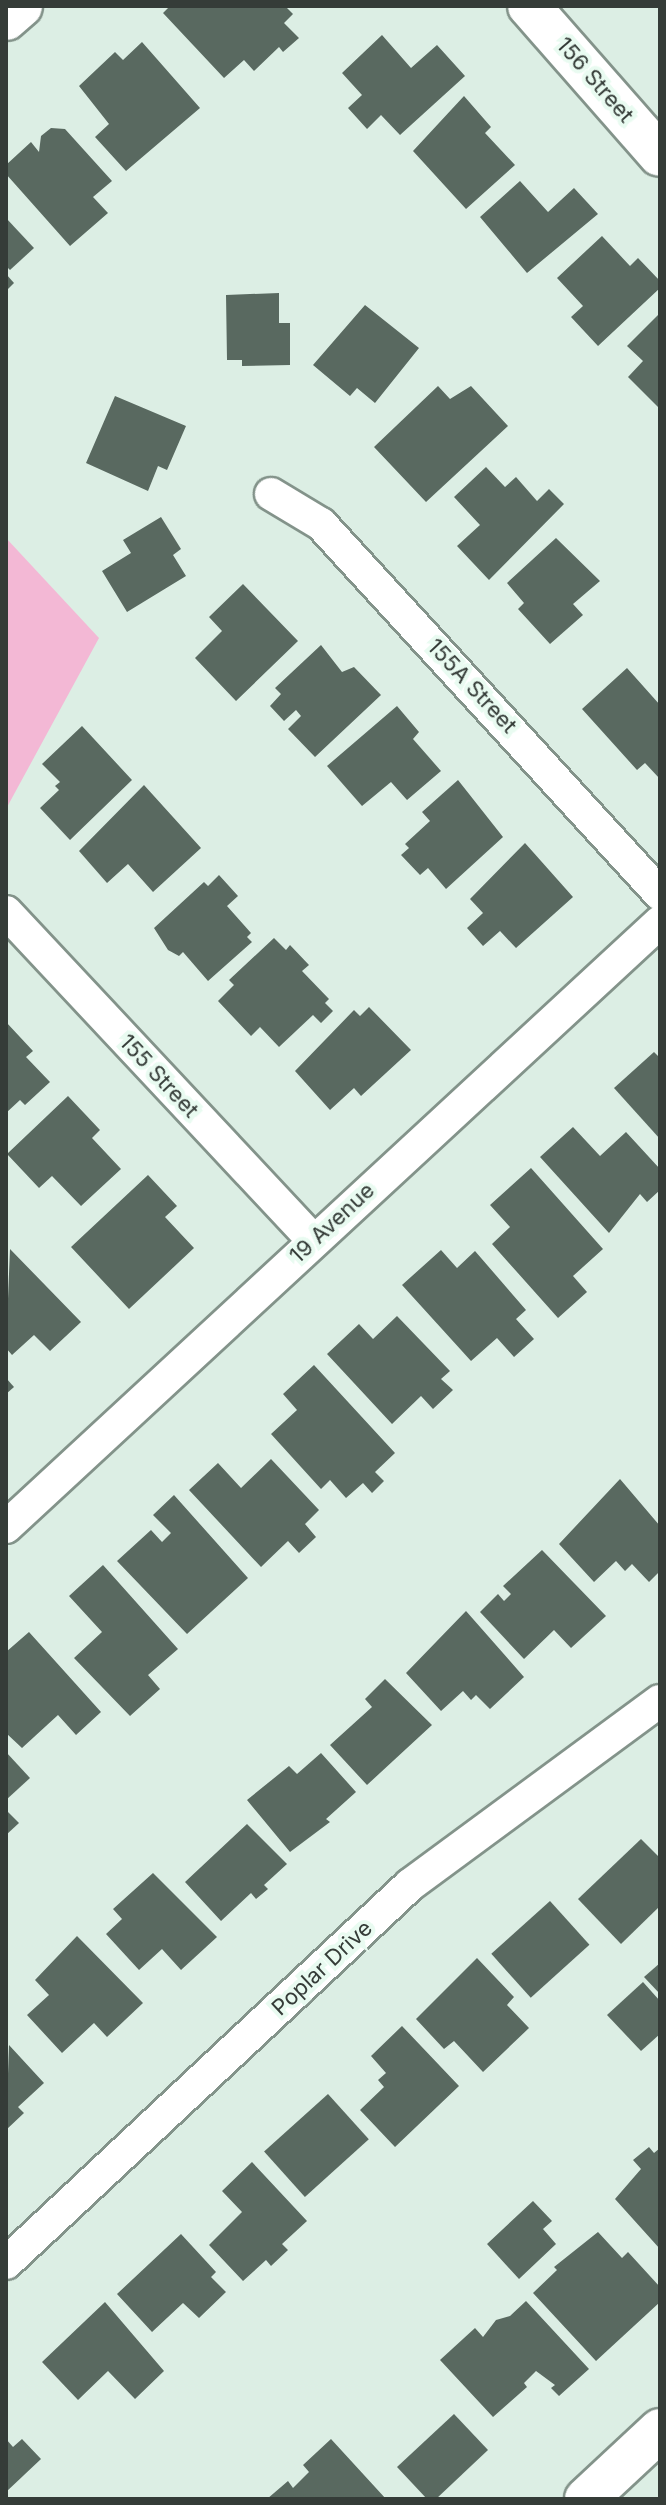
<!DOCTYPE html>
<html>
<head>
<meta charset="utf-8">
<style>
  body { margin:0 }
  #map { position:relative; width:666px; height:2505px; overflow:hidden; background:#dceee4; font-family:Inter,sans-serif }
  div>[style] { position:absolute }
  .green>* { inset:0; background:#f3b8d5 }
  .building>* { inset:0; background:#596960; transform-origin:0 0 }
  .roads { filter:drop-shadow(2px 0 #83938a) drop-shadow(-2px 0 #83938a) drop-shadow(0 2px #83938a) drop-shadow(0 -2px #83938a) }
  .minor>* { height:32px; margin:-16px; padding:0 16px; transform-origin:16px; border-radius:16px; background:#fff }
  .tertiary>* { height:42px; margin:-21px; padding:0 21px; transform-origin:21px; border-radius:21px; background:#fff }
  span { translate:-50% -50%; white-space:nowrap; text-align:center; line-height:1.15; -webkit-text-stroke:8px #e9fbf1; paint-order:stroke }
  .street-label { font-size:22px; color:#353c38 }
  .frame { position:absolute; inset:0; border:8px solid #353c38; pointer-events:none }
</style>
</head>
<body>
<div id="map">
  <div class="green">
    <i style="clip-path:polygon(6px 538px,99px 638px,6px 809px)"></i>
  </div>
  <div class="building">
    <i style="clip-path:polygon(170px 6px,285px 6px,293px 14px,284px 23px,299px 38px,283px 52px,279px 47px,254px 71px,244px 60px,224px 78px,163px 13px)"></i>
    <i style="clip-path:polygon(382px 35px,411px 68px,437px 45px,465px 76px,400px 135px,381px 115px,367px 129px,348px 108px,362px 95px,342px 73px)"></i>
    <i style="clip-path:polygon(142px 42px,200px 108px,126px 171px,95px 137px,109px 124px,79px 86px,115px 52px,123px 60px)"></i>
    <i style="clip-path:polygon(464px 96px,491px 127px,485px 133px,515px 165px,466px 209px,413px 151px)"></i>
    <i style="clip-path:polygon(51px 128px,65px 129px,112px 181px,93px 197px,108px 213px,70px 246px,6px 174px,6px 165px,31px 142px,39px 152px,41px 136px)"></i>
    <i style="clip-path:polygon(520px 181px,548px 212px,574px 188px,598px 214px,527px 273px,480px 217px)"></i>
    <i style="clip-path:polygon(6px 218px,34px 248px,10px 270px,6px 266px)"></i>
    <i style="clip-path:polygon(602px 236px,630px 266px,638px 258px,660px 281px,660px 288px,598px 346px,571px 317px,583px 306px,557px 278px)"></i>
    <i style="clip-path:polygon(6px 274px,14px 283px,6px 291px)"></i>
    <i style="clip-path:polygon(279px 293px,279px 323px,290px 323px,290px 365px,242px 366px,242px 360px,227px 360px,226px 295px)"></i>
    <i style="clip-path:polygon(365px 305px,419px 348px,375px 403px,357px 388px,350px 396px,313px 365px)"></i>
    <i style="clip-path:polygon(660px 313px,660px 409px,628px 377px,643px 361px,627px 346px)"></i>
    <i style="clip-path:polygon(438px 386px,450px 399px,471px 386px,508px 426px,426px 502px,374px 447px)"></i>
    <i style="clip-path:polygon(115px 396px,186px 426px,167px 470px,158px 466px,148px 491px,86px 463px)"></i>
    <i style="clip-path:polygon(486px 467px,505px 487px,516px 477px,537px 501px,549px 489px,564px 504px,489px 580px,457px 546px,480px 525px,454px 497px)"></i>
    <i style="clip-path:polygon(161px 517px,181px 549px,173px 555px,186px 576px,127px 612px,102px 571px,131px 553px,123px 540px)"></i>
    <i style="clip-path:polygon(556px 538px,600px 581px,573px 604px,583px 615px,550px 644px,518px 609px,524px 603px,507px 583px)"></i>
    <i style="clip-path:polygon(243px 584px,298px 641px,236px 701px,195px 658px,222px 631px,209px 617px)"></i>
    <i style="clip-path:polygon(321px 645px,342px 672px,354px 667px,381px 695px,315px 757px,288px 729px,301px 716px,296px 710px,284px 721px,270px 706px,281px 694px,275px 688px)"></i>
    <i style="clip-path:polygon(627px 668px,660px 705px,660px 779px,645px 763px,637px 770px,582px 709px)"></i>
    <i style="clip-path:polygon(397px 706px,419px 732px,413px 739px,441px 771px,407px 800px,391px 782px,362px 806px,327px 766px)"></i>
    <i style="clip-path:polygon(82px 726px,132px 780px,70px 840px,40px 808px,59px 790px,55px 786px,60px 782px,42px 764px)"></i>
    <i style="clip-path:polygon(458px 780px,503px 837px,446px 889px,428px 868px,420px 875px,401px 855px,409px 848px,405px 844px,430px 821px,422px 812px)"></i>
    <i style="clip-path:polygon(144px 785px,201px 848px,153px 892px,128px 864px,107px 883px,79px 851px)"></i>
    <i style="clip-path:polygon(525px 843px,573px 897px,516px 948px,500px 931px,483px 946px,467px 928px,483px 913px,470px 899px)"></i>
    <i style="clip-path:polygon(219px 875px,238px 896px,227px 906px,251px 933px,247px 937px,252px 942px,208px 981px,183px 952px,179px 956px,168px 950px,154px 928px,204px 882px,208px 886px)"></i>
    <i style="clip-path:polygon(274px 938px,286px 950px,290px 945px,309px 965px,302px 971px,329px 999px,325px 1003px,333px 1011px,321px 1023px,313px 1015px,279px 1047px,260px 1027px,251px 1036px,218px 1001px,234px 985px,229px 980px)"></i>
    <i style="clip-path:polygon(369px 1007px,411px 1050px,361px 1096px,354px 1088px,330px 1110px,295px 1071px,354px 1010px,360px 1016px)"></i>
    <i style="clip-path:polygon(6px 1022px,33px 1051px,26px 1057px,50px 1082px,25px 1105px,20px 1100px,6px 1113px)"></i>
    <i style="clip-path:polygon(654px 1052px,660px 1058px,660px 1139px,614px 1088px)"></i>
    <i style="clip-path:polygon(68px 1096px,100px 1130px,92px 1138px,121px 1169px,81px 1206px,52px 1176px,39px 1188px,7px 1154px)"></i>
    <i style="clip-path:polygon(573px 1127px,600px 1156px,626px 1132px,660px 1169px,660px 1190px,647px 1202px,640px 1194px,609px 1233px,540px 1157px)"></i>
    <i style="clip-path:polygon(531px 1168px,603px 1249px,573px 1276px,587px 1292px,558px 1318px,492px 1244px,510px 1227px,490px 1205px)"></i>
    <i style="clip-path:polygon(148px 1175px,177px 1206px,165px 1217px,194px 1248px,129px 1309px,71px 1247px)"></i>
    <i style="clip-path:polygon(10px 1249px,81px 1322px,50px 1351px,34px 1335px,12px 1355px,6px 1348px)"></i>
    <i style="clip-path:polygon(441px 1250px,457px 1268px,475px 1251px,526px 1310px,516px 1319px,534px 1339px,514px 1357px,497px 1338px,471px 1361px,402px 1285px)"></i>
    <i style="clip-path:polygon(397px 1316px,450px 1371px,441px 1379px,453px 1390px,433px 1409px,421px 1396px,392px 1424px,327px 1354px,359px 1324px,373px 1339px)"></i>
    <i style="clip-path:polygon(314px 1365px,395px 1453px,375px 1472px,384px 1481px,372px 1493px,363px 1483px,346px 1498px,330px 1480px,321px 1489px,271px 1434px,297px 1410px,283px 1394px)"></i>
    <i style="clip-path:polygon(6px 1378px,14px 1387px,6px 1394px)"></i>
    <i style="clip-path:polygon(271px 1459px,319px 1510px,305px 1524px,316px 1537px,299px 1553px,288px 1541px,261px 1567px,189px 1490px,218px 1463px,241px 1488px)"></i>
    <i style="clip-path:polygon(620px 1479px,660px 1526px,660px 1571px,649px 1582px,632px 1564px,625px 1571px,616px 1561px,594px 1582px,559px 1544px)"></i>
    <i style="clip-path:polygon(174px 1495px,248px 1578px,187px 1634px,117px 1561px,151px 1530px,162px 1542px,171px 1533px,153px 1515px)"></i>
    <i style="clip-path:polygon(542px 1550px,606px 1616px,571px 1648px,554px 1630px,524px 1659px,480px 1612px,498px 1594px,504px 1601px,511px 1594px,503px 1586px)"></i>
    <i style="clip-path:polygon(103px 1565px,178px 1649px,148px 1675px,160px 1689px,130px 1716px,74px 1658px,102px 1632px,69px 1596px)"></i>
    <i style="clip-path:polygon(466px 1611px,524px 1677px,490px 1709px,476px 1695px,471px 1700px,463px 1691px,441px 1711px,406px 1673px)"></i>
    <i style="clip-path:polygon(29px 1632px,101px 1712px,76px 1735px,58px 1715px,22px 1748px,6px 1733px,6px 1652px)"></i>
    <i style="clip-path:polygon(385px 1679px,432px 1725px,367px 1785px,330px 1745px,372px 1707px,365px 1699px)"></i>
    <i style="clip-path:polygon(6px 1752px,30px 1778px,6px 1800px)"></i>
    <i style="clip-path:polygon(321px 1753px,356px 1792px,326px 1819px,330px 1822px,290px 1852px,247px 1800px,289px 1766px,297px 1774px)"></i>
    <i style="clip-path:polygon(6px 1810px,19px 1823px,6px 1835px)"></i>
    <i style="clip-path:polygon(247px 1824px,287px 1864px,264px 1885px,268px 1889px,256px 1899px,251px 1893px,221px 1921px,185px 1882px)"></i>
    <i style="clip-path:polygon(641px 1839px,660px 1858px,660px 1906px,621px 1944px,578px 1899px)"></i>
    <i style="clip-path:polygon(153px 1873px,217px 1937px,181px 1970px,162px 1949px,139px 1970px,106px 1934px,122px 1919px,113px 1909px)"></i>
    <i style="left:550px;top:1901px;width:59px;height:79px;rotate:48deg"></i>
    <i style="clip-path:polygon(77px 1936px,143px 2003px,107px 2037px,94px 2023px,62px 2053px,27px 2015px,49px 1995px,35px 1980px)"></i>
    <i style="clip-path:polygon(477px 1958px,514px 1997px,507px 2005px,529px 2028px,483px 2072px,454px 2041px,444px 2049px,416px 2019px)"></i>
    <i style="clip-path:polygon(660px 1963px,660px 1994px,644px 1977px)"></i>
    <i style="clip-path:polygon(643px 1982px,660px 2001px,660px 2034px,641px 2051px,607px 2015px)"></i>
    <i style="clip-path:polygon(402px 2026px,459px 2086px,395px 2147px,360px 2110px,384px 2087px,378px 2080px,386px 2073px,371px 2056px)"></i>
    <i style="clip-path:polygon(9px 2045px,44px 2083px,18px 2107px,24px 2113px,6px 2130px)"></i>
    <i style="left:328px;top:2094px;width:61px;height:86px;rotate:48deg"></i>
    <i style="clip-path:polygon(649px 2147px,654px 2153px,660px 2148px,660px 2249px,615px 2199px,641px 2169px,633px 2160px)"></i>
    <i style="clip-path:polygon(252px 2162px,307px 2221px,282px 2244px,288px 2250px,271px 2266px,266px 2260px,243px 2281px,209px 2245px,242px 2212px,222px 2191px)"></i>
    <i style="clip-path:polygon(533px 2201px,552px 2221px,543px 2229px,556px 2244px,519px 2279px,487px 2244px)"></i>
    <i style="clip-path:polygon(598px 2232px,622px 2258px,628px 2252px,660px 2287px,660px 2302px,596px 2361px,533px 2293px,557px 2270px,554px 2267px)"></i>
    <i style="clip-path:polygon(181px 2234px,216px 2272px,211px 2277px,226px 2292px,199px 2318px,183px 2303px,152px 2332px,117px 2294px)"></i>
    <i style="clip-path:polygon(526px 2301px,589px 2369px,559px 2396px,551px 2388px,555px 2385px,536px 2371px,524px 2383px,527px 2387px,493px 2417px,440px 2360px,475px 2328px,483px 2337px,496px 2320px,510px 2316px)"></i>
    <i style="clip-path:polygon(105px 2302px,164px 2371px,135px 2399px,108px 2371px,78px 2400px,42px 2362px)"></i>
    <i style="clip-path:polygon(454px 2414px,488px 2450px,436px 2499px,427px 2499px,397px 2467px)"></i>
    <i style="clip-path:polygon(6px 2439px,13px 2447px,22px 2439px,41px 2459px,6px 2492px)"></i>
    <i style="clip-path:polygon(331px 2439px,386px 2499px,267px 2499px,288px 2481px,293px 2488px,309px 2472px,303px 2465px)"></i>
  </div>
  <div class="roads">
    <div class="minor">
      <i style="left:271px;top:494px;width:58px;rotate:31deg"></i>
      <i style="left:321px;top:524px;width:502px;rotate:47.5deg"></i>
      <i style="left:6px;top:912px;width:449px;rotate:46.9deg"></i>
      <i style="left:6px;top:1527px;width:891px;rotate:-42.77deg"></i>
      <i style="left:6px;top:2263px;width:553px;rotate:-43.1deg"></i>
      <i style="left:410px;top:1885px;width:310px;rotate:-36.4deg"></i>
    </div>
    <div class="tertiary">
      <i style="left:529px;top:6px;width:198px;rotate:48.7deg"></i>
      <i style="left:6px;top:19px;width:20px;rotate:-41deg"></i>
      <i style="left:586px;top:2499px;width:101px;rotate:-43deg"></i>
    </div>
  </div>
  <div class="street-label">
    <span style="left:595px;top:80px;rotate:49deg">156 Street</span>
    <span style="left:472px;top:686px;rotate:47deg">155A Street</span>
    <span style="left:159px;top:1076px;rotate:47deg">155 Street</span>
    <span style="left:332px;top:1223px;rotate:-43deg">19 Avenue</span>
    <span style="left:322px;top:1968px;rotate:-43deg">Poplar Drive</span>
  </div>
  <div class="frame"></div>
</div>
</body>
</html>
